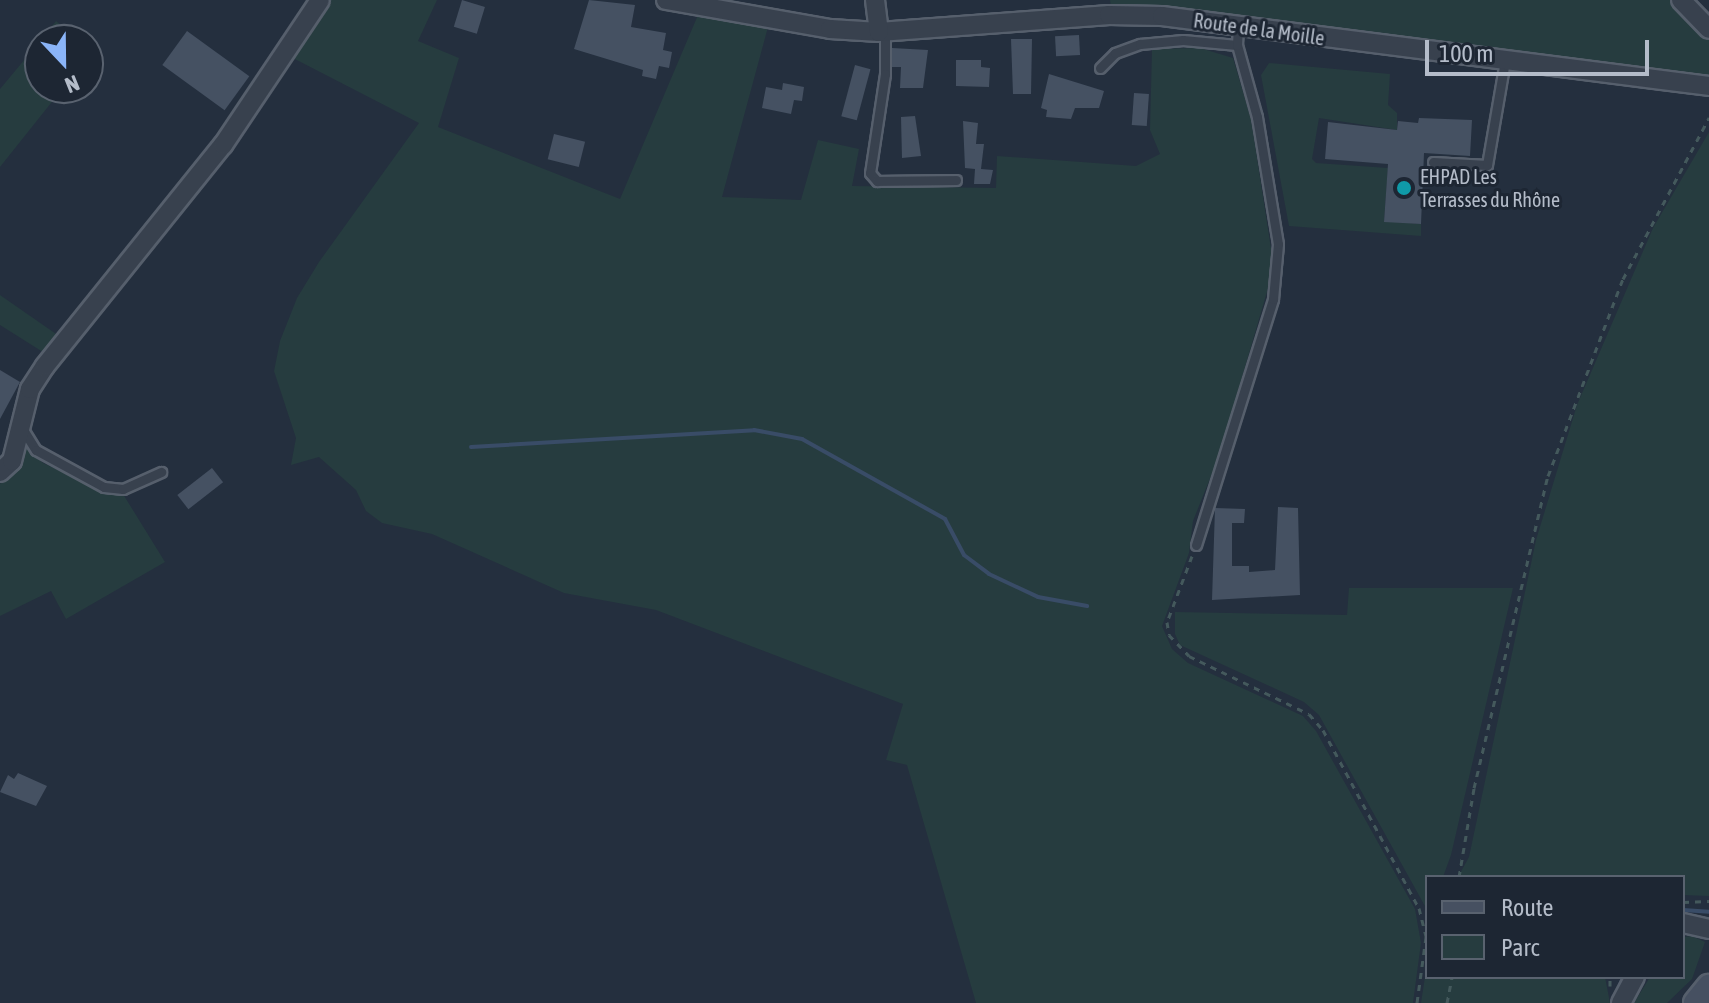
<!DOCTYPE html>
<html>
<head>
<meta charset="utf-8">
<style>
  body { margin:0 }
  #map { position:relative; width:1709px; height:1003px; overflow:hidden; background:#242f3e; font-family:"Asap Condensed",sans-serif }
  div>[style] { position:absolute }
  .green>* { inset:0; background:#263c3f }
  .stream>* { height:4px; margin:-2px; padding:0 2px; transform-origin:2px; border-radius:2px; background:#394c67 }
  .building>* { inset:0; background:#455162; transform-origin:0 0 }
  .path>* { height:3px; margin-top:-1.5px; transform-origin:0; background:repeating-linear-gradient(90deg,#44595c 0 6px,transparent 0 12px) }
  .roads { filter:drop-shadow(2px 0 #565f6c) drop-shadow(-2px 0 #565f6c) drop-shadow(0 2px #565f6c) drop-shadow(0 -2px #565f6c) }
  .lane>* { height:9px; margin:-4.5px; padding:0 4.5px; transform-origin:4.5px; border-radius:4.5px; background:#38414e }
  .street>* { height:18px; margin:-9px; padding:0 9px; transform-origin:9px; border-radius:9px; background:#38414e }
  .secondary>* { height:24px; margin:-12px; padding:0 12px; transform-origin:12px; border-radius:12px; background:#465061 }
  .dots>* { width:22px; height:22px; translate:-50% -50%; box-sizing:border-box; border:4px solid #1d2633; border-radius:50% }
  span { translate:-50% -50%; white-space:nowrap; text-align:center; line-height:1.15; -webkit-text-stroke:6px #1d2633; paint-order:stroke }
  .street-label { font-size:20px; color:#b4bcc9 }
  .poi-label { font-size:20px; color:#b4bcc9 }
  .left { translate:0 -50%; text-align:left }
  .legend { position:absolute; left:1425px; top:875px; width:260px; height:104px; box-sizing:border-box; background:#1d2633; border:2px solid #59626f; margin:0; padding:10px 14px; list-style:none; font-size:24px; color:#b4bcc9 }
  .legend li { display:flex; align-items:center; gap:16px; height:40px }
  .legend b { width:40px; border:2px solid #59626f }
  .north { position:absolute; left:24px; top:24px; width:80px; height:80px; box-sizing:border-box; background:#1d2633; border:2px solid #59626f; border-radius:50%; rotate:158deg; font-size:22px; font-weight:700; line-height:32px; text-align:center; color:#b4bcc9 }
  .north::after { content:''; display:block; margin:auto; width:28px; height:36px; background:#8ab4f8; clip-path:polygon(50% 0,100% 100%,50% 72%,0 100%) }
  .scale { position:absolute; left:1425px; top:40px; width:224px; height:36px; box-sizing:border-box; border:4px solid #b4bcc9; border-top:0; padding-left:10px; font-size:24px; line-height:28px; white-space:nowrap; color:#b4bcc9; -webkit-text-stroke:6px #1d2633; paint-order:stroke }
</style>
</head>
<body>
<div id="map">
  <div class="green">
    <i style="clip-path:polygon(326px 0,437px 0,418px 41px,459px 58px,438px 127px,620px 199px,698px 15px,768px 27px,722px 197px,801px 200px,818px 140px,859px 149px,852px 186px,996px 188px,997px 156px,1136px 166px,1160px 154px,1150px 130px,1152px 49px,1200px 48px,1233px 58px,1251px 119px,1274px 268px,1219px 456px,1193px 521px,1189px 553px,1162px 626px,1172px 649px,1188px 663px,1303px 716px,1316px 731px,1415px 909px,1421px 943px,1413px 1003px,976px 1003px,907px 765px,886px 760px,903px 704px,656px 610px,564px 593px,432px 534px,382px 523px,366px 511px,356px 490px,319px 457px,291px 465px,296px 438px,274px 371px,280px 341px,297px 298px,319px 262px,419px 123px,289px 56px)"></i>
    <i style="clip-path:polygon(1110px 0,1673px 0,1709px 38px,1709px 77px,1111px 7px)"></i>
    <i style="clip-path:polygon(56px 21px,80px 40px,41px 40px)"></i>
    <i style="clip-path:polygon(40px 41px,40px 88px,63px 88px,0 167px,0 89px)"></i>
    <i style="clip-path:polygon(1269px 63px,1390px 74px,1388px 105px,1397px 113px,1397px 130px,1319px 118px,1312px 159px,1316px 163px,1388px 168px,1384px 221px,1421px 224px,1421px 236px,1289px 226px,1261px 75px)"></i>
    <i style="clip-path:polygon(1709px 132px,1709px 896px,1683px 895px,1683px 877px,1458px 877px,1469px 857px,1536px 540px,1577px 405px,1653px 228px)"></i>
    <i style="clip-path:polygon(0 295px,59px 336px,46px 354px,0 325px)"></i>
    <i style="clip-path:polygon(25px 446px,43px 463px,106px 492px,123px 494px,165px 562px,66px 619px,51px 591px,0 616px,0 484px,21px 459px)"></i>
    <i style="clip-path:polygon(1349px 588px,1513px 588px,1451px 855px,1443px 877px,1427px 877px,1426px 908px,1319px 715px,1304px 702px,1180px 645px,1175px 634px,1175px 612px,1347px 615px)"></i>
    <i style="clip-path:polygon(1692px 936px,1705px 942px,1692px 979px,1667px 1003px,1634px 1003px,1650px 977px,1683px 977px,1683px 937px)"></i>
    <i style="clip-path:polygon(1427px 964px,1427px 977px,1605px 977px,1610px 1003px,1421px 1003px)"></i>
  </div>
  <div class="stream">
    <i style="left:471px;top:447px;width:284px;rotate:-3.4deg"></i>
    <i style="left:754px;top:430px;width:49px;rotate:10.6deg"></i>
    <i style="left:802px;top:439px;width:164px;rotate:29.2deg"></i>
    <i style="left:945px;top:519px;width:41px;rotate:62.2deg"></i>
    <i style="left:964px;top:555px;width:31px;rotate:37deg"></i>
    <i style="left:989px;top:574px;width:54px;rotate:25.1deg"></i>
    <i style="left:1038px;top:597px;width:50px;rotate:10.4deg"></i>
    <i style="left:1683px;top:910px;width:26px;rotate:4deg"></i>
    <i style="left:1620px;top:985px;width:9px;rotate:-69deg"></i>
  </div>
  <div class="building">
    <i style="left:462px;top:0;width:24px;height:28px;rotate:17deg"></i>
    <i style="clip-path:polygon(589px 0,635px 5px,631px 27px,666px 33px,663px 50px,672px 52px,669px 68px,659px 66px,656px 79px,642px 76px,643px 70px,574px 49px)"></i>
    <i style="left:187px;top:31px;width:77px;height:42px;rotate:36deg"></i>
    <i style="left:1079px;top:35px;width:20px;height:24px;rotate:87deg"></i>
    <i style="clip-path:polygon(1011px 39px,1032px 39px,1031px 94px,1013px 94px)"></i>
    <i style="clip-path:polygon(892px 48px,928px 50px,923px 88px,900px 88px,901px 67px,892px 67px)"></i>
    <i style="clip-path:polygon(956px 60px,981px 60px,981px 67px,990px 68px,989px 87px,956px 86px)"></i>
    <i style="left:855px;top:65px;width:16px;height:53px;rotate:15deg"></i>
    <i style="clip-path:polygon(1049px 74px,1104px 91px,1099px 108px,1075px 108px,1071px 119px,1046px 117px,1047px 110px,1041px 108px)"></i>
    <i style="clip-path:polygon(783px 83px,804px 87px,802px 101px,794px 100px,791px 114px,762px 108px,766px 87px,782px 90px)"></i>
    <i style="left:1134px;top:93px;width:15px;height:32px;rotate:4deg"></i>
    <i style="clip-path:polygon(915px 116px,921px 156px,902px 158px,901px 117px)"></i>
    <i style="clip-path:polygon(1419px 118px,1472px 120px,1470px 156px,1424px 153px,1421px 224px,1384px 222px,1388px 164px,1325px 159px,1328px 122px,1397px 130px,1398px 121px,1418px 123px)"></i>
    <i style="clip-path:polygon(963px 121px,978px 123px,976px 144px,984px 144px,981px 169px,993px 170px,990px 184px,974px 184px,975px 169px,965px 168px)"></i>
    <i style="left:554px;top:134px;width:32px;height:26px;rotate:14deg"></i>
    <i style="clip-path:polygon(0 370px,20px 382px,0 419px)"></i>
    <i style="left:212px;top:468px;width:18px;height:44px;rotate:52deg"></i>
    <i style="clip-path:polygon(1278px 507px,1298px 508px,1300px 595px,1212px 600px,1215px 508px,1245px 509px,1244px 523px,1232px 523px,1232px 566px,1249px 566px,1249px 572px,1275px 570px)"></i>
    <i style="clip-path:polygon(18px 773px,47px 786px,36px 806px,0 792px,8px 775px,14px 779px)"></i>
  </div>
  <div class="path">
    <i style="left:1192px;top:556px;width:71px;rotate:110.7deg"></i>
    <i style="left:1167px;top:622px;width:13px;rotate:81deg"></i>
    <i style="left:1169px;top:635px;width:29px;rotate:46deg"></i>
    <i style="left:1189px;top:656px;width:133px;rotate:25.8deg"></i>
    <i style="left:1309px;top:714px;width:21px;rotate:49deg"></i>
    <i style="left:1323px;top:730px;width:202px;rotate:61.7deg"></i>
    <i style="left:1419px;top:908px;width:30px;rotate:76deg"></i>
    <i style="left:1426px;top:937px;width:67px;rotate:97.8deg"></i>
    <i style="left:1459px;top:877px;width:90px;rotate:-80.4deg"></i>
    <i style="left:1474px;top:788px;width:321px;rotate:-76.7deg"></i>
    <i style="left:1548px;top:476px;width:211px;rotate:-69.2deg"></i>
    <i style="left:1623px;top:279px;width:183px;rotate:-61.9deg"></i>
    <i style="left:1683px;top:902px;width:26px;rotate:-2deg"></i>
    <i style="left:1610px;top:986px;width:9px;rotate:-90deg"></i>
    <i style="left:1447px;top:1003px;width:26px;rotate:-79deg"></i>
  </div>
  <div class="roads">
    <div class="lane">
      <i style="left:885px;top:32px;width:42px;rotate:90deg"></i>
      <i style="left:885px;top:74px;width:100px;rotate:98.6deg"></i>
      <i style="left:870px;top:173px;width:11px;rotate:49deg"></i>
      <i style="left:877px;top:181px;width:79px;rotate:-0.7deg"></i>
      <i style="left:1100px;top:68px;width:21px;rotate:-45deg"></i>
      <i style="left:1115px;top:53px;width:27px;rotate:-20deg"></i>
      <i style="left:1140px;top:44px;width:43px;rotate:-5.3deg"></i>
      <i style="left:1183px;top:40px;width:54px;rotate:5.3deg"></i>
      <i style="left:1433px;top:162px;width:54px;rotate:3.2deg"></i>
      <i style="left:1487px;top:165px;width:106px;rotate:-80.2deg"></i>
      <i style="left:22px;top:428px;width:26px;rotate:58deg"></i>
      <i style="left:36px;top:450px;width:77px;rotate:28.6deg"></i>
      <i style="left:104px;top:487px;width:19px;rotate:6deg"></i>
      <i style="left:123px;top:489px;width:42px;rotate:-24.1deg"></i>
      <i style="left:1196px;top:545px;width:258px;rotate:-72.6deg"></i>
      <i style="left:1273px;top:299px;width:55px;rotate:-84.8deg"></i>
      <i style="left:1278px;top:244px;width:129px;rotate:-99.4deg"></i>
      <i style="left:1257px;top:117px;width:75px;rotate:-105.5deg"></i>
      <i style="left:1237px;top:45px;width:19px;rotate:-87deg"></i>
    </div>
    <div class="street">
      <i style="left:666px;top:0;width:167px;rotate:10deg"></i>
      <i style="left:830px;top:29px;width:49px;rotate:3.5deg"></i>
      <i style="left:879px;top:32px;width:231px;rotate:-4.2deg"></i>
      <i style="left:1109px;top:15px;width:53px;rotate:1.1deg"></i>
      <i style="left:1162px;top:16px;width:551px;rotate:7.29deg"></i>
      <i style="left:875px;top:0;width:32px;rotate:83deg"></i>
      <i style="left:1681px;top:0;width:40px;rotate:46deg"></i>
      <i style="left:0;top:472px;width:16px;rotate:-43deg"></i>
      <i style="left:12px;top:461px;width:74px;rotate:-76deg"></i>
      <i style="left:30px;top:389px;width:27px;rotate:-57deg"></i>
      <i style="left:45px;top:366px;width:284px;rotate:-51.2deg"></i>
      <i style="left:223px;top:145px;width:174px;rotate:-56.2deg"></i>
      <i style="left:1683px;top:923px;width:27px;rotate:13deg"></i>
      <i style="left:1621px;top:1003px;width:30px;rotate:-62deg"></i>
    </div>
    <div class="secondary">
      <i style="left:1696px;top:1003px;width:21px;rotate:-51deg"></i>
    </div>
  </div>
  <div class="dots">
    <i style="left:1404px;top:188px;background:#0f9aa8"></i>
  </div>
  <div class="street-label">
    <span style="left:1259px;top:29px;rotate:8deg">Route de la Moille</span>
  </div>
  <div class="poi-label">
    <span class="left" style="left:1420px;top:188px">EHPAD Les<br>Terrasses du Rhône</span>
  </div>
  <ul class="legend">
  <li><b style="height:10px;background:#465061"></b>Route</li>
  <li><b style="height:22px;background:#263c3f"></b>Parc</li>
  </ul>
  <div class="north">N</div>
  <div class="scale">100 m</div>
</div>
</body>
</html>
